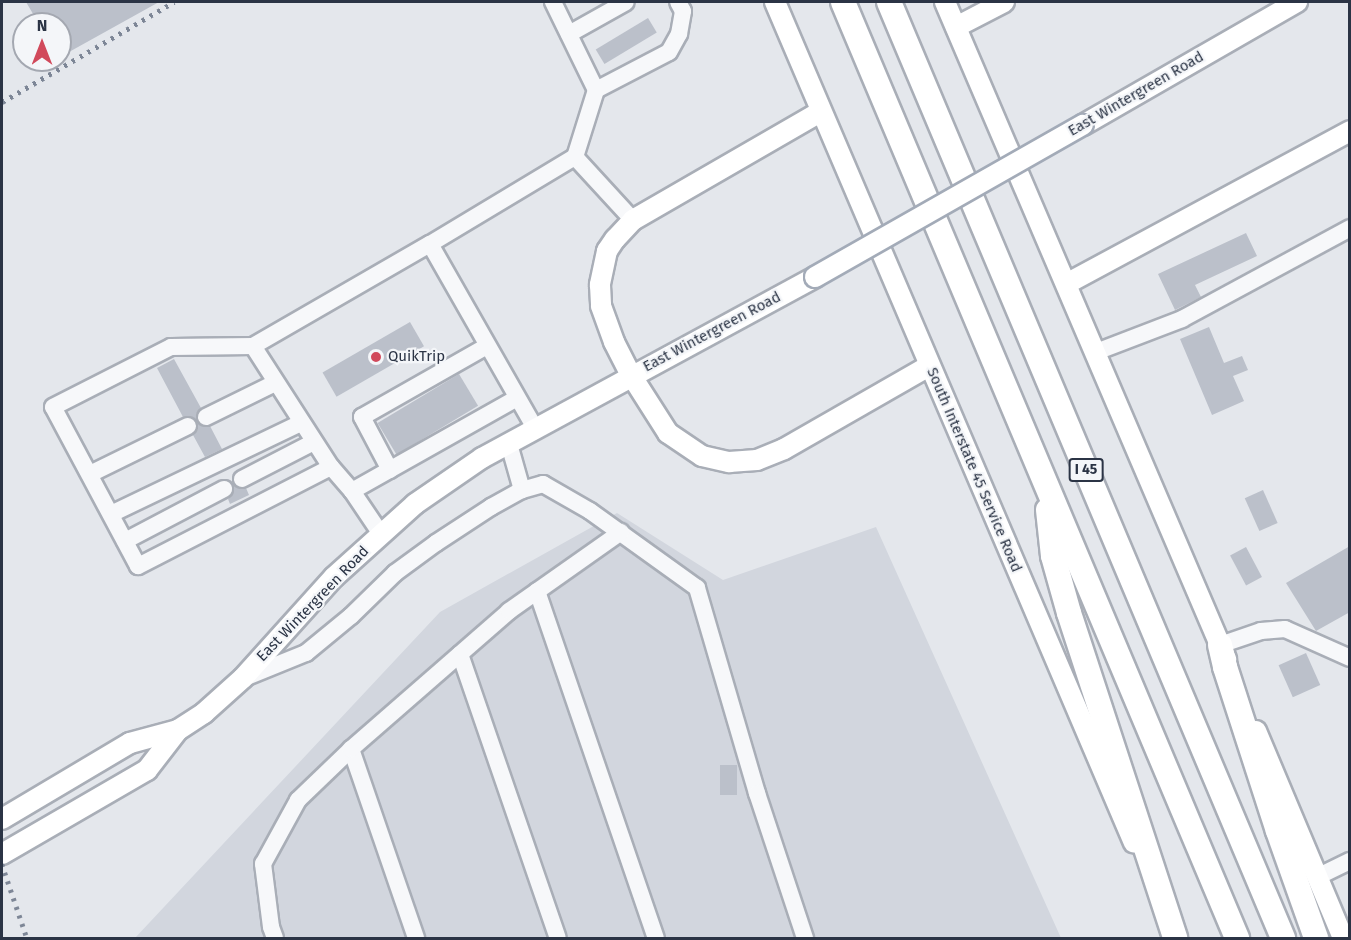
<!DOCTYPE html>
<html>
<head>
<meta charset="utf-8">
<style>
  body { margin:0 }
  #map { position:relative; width:1351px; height:940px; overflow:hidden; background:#e4e7ec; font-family:"Fira Sans",sans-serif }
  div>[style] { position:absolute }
  .built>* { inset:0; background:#d2d6de }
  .building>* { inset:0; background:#bbc0ca; transform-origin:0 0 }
  .roads { filter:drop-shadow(2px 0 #a9aeb7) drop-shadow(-2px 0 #a9aeb7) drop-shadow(0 2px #a9aeb7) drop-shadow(0 -2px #a9aeb7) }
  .minor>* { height:16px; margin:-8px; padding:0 8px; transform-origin:8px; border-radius:8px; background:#f7f8fa }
  .major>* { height:20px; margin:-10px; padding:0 10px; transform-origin:10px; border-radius:10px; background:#fff }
  .highway>* { height:24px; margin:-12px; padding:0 12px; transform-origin:12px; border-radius:12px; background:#fff }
  .rail>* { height:4.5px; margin-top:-2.25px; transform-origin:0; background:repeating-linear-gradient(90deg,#7d8696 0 3px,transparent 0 9px) }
  .bridges { filter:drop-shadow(2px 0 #a3abb8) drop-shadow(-2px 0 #a3abb8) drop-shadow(0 2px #a3abb8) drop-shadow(0 -2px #a3abb8) }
  .major-bridge>* { height:20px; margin:-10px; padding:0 10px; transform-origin:10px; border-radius:10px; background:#fff }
  .dots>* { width:16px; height:16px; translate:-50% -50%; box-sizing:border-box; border:3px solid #f4f6f9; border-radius:50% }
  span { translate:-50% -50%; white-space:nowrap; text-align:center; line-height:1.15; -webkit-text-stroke:4.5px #f4f6f9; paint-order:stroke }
  .shield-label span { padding:2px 4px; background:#f4f6f9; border:2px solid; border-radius:4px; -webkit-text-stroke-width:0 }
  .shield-label { font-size:14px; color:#2b3445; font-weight:700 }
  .street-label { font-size:15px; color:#2b3445 }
  .poi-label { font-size:15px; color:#2b3445 }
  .left { translate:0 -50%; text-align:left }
  .frame { position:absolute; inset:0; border:3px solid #2b3445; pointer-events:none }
  .north { position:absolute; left:12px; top:12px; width:60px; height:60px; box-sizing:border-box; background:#f4f6f9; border:2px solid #a4a8b1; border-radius:50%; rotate:0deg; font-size:16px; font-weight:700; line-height:24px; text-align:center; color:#2b3445 }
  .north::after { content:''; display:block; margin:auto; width:21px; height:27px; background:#d1495b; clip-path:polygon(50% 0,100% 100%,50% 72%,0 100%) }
</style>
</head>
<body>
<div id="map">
  <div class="built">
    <i style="clip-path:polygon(617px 513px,723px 580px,876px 527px,1061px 938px,135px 938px,440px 612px)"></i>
  </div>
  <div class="building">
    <i style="clip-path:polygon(26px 2px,159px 2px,60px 57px,60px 24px,39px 24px)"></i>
    <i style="left:648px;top:18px;width:17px;height:61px;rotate:59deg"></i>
    <i style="clip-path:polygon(1246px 233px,1257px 256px,1195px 285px,1201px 297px,1175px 310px,1158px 274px)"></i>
    <i style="left:410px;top:322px;width:28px;height:101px;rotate:60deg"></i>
    <i style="clip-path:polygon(1209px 327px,1224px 363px,1242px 356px,1248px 370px,1233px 376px,1244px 401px,1212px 415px,1180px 339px)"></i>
    <i style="clip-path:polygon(174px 359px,201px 408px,197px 412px,196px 420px,189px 416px,183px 417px,157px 368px)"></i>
    <i style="left:459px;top:374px;width:37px;height:95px;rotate:59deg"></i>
    <i style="clip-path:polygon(198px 423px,205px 427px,210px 426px,222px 449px,205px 457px,193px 435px,197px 431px)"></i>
    <i style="clip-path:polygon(234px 485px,241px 489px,246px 488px,249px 495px,230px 504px,228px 499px,233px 494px)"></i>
    <i style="left:1263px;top:490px;width:36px;height:20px;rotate:66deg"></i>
    <i style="clip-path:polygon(1350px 546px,1350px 612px,1316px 631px,1286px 583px)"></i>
    <i style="left:1246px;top:547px;width:34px;height:18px;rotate:62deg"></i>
    <i style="left:1306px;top:653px;width:35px;height:30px;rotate:66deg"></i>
    <i style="left:720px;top:765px;width:17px;height:30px"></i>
  </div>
  <div class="roads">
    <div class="minor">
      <i style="left:553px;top:2px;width:98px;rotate:64deg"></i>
      <i style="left:596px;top:90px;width:70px;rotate:107.4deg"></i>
      <i style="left:569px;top:34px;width:65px;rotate:-29.3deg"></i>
      <i style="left:596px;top:90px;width:82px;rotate:-27.5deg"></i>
      <i style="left:669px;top:52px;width:21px;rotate:-61deg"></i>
      <i style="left:679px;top:34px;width:23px;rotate:-80deg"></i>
      <i style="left:683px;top:11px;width:10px;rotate:-119deg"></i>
      <i style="left:430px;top:244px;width:214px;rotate:60.3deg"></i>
      <i style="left:253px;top:346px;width:144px;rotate:57.2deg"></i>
      <i style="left:1096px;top:352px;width:92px;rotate:-21deg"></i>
      <i style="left:1182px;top:319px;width:191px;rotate:-28.4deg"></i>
      <i style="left:206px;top:417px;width:77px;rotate:-26.2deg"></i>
      <i style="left:509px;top:444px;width:48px;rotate:74.2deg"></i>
      <i style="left:390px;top:470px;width:60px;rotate:-117.8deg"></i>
      <i style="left:362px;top:417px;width:144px;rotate:-29.6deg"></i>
      <i style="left:90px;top:474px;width:109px;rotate:-26.1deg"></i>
      <i style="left:242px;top:479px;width:81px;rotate:-27.2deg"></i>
      <i style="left:352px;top:491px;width:189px;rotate:-29.4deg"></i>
      <i style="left:111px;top:514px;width:211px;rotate:-25.6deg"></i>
      <i style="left:381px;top:534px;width:52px;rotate:-124deg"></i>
      <i style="left:352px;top:491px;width:32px;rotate:-131deg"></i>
      <i style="left:331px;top:467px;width:217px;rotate:152.8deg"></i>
      <i style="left:138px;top:566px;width:180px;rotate:-118.1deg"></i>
      <i style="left:53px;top:407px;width:132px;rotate:-27deg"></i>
      <i style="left:171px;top:347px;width:82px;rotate:-0.7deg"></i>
      <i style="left:253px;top:346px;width:204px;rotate:-30deg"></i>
      <i style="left:430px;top:244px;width:169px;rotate:-31deg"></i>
      <i style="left:575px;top:157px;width:86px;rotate:47.4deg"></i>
      <i style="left:125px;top:541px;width:112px;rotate:-27.7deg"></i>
      <i style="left:537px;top:591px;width:367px;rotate:71.1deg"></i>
      <i style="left:1220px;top:645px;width:43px;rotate:-18.9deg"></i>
      <i style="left:1261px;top:631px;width:24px;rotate:-5deg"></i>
      <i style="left:1285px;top:629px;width:71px;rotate:24deg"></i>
      <i style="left:460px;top:654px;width:300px;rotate:71deg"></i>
      <i style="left:244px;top:678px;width:67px;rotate:-22deg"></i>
      <i style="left:306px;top:653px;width:58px;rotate:-39.4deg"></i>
      <i style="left:351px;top:616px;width:62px;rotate:-44.3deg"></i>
      <i style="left:395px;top:573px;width:51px;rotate:-36.2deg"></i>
      <i style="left:436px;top:543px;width:66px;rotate:-33.2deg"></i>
      <i style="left:491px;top:507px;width:35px;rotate:-29deg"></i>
      <i style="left:522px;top:490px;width:22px;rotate:-16deg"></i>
      <i style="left:543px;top:484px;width:54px;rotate:29.9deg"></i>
      <i style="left:590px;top:511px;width:132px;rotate:35.7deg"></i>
      <i style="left:697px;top:588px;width:214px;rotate:73.7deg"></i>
      <i style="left:757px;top:793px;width:153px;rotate:71.7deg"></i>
      <i style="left:351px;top:749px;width:200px;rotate:71deg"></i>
      <i style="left:1317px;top:877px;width:37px;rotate:-26deg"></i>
      <i style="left:275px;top:938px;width:12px;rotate:-110deg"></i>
      <i style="left:271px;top:927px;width:64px;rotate:-97.2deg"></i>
      <i style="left:263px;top:864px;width:73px;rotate:-61.3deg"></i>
      <i style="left:298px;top:800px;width:74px;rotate:-43.9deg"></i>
      <i style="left:351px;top:749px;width:210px;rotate:-41.1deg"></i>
      <i style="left:509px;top:611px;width:137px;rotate:-35.2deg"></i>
    </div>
    <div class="major">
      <i style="left:775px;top:2px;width:914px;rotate:66.88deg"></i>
      <i style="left:945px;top:2px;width:715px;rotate:66.84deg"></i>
      <i style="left:956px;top:27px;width:54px;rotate:-27.5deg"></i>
      <i style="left:820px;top:112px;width:216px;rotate:150deg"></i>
      <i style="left:633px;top:220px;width:26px;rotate:133deg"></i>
      <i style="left:615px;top:239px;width:14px;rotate:124deg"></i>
      <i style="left:607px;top:251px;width:35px;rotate:102deg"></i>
      <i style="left:600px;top:285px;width:21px;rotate:87deg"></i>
      <i style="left:601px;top:306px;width:38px;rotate:70deg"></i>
      <i style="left:614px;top:342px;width:37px;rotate:63deg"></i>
      <i style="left:631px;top:375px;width:69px;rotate:57.5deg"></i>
      <i style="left:668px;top:433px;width:41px;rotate:34.1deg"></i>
      <i style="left:702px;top:456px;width:28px;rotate:13deg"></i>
      <i style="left:729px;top:462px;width:28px;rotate:-4deg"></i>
      <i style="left:757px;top:460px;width:29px;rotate:-22deg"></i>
      <i style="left:784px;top:449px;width:167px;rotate:-29.8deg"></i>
      <i style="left:1083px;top:125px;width:247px;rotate:-29.9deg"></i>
      <i style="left:1068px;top:283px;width:320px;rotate:-28.3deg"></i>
      <i style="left:1256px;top:731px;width:225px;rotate:67.2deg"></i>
      <i style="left:2px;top:819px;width:149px;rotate:-30.7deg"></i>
      <i style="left:130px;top:743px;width:50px;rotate:-15.2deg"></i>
      <i style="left:2px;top:854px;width:168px;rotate:-30.1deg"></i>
      <i style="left:147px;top:770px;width:51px;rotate:-52.2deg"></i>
      <i style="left:178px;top:730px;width:31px;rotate:-33deg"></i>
      <i style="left:204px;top:713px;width:52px;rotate:-41.9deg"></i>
      <i style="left:243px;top:678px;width:136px;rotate:-48deg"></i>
      <i style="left:334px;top:577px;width:109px;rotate:-42deg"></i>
      <i style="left:415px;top:504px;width:81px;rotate:-34.5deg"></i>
      <i style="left:482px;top:458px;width:379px;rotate:-28.5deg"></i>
    </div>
    <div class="highway">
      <i style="left:843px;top:2px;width:1016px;rotate:67.17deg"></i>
      <i style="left:889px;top:2px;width:1016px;rotate:67.17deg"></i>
      <i style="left:1048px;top:510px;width:46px;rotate:83.8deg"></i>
      <i style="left:1053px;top:556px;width:59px;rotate:74.3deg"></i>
      <i style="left:1069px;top:613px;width:342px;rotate:71.9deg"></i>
      <i style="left:1220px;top:645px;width:23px;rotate:77deg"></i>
      <i style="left:1225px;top:667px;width:172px;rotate:72.1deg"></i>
      <i style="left:1278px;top:831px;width:114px;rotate:70.4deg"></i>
    </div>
  </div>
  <div class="rail">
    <i style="left:2px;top:102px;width:199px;rotate:-30.2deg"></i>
    <i style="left:2px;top:864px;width:78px;rotate:71.3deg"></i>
  </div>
  <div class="bridges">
    <div class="major-bridge">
      <i style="left:815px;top:277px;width:308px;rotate:-29.6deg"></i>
    </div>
  </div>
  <div class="dots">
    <i style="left:376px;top:357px;background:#d1495b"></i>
  </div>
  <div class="shield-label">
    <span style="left:1086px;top:470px">I 45</span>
  </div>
  <div class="street-label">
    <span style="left:1136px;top:94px;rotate:-30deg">East Wintergreen Road</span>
    <span style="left:712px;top:332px;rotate:-28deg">East Wintergreen Road</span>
    <span style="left:974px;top:470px;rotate:67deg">South Interstate 45 Service Road</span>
    <span style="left:313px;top:604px;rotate:-46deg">East Wintergreen Road</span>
  </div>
  <div class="poi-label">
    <span class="left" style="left:388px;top:357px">QuikTrip</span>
  </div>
  <div class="frame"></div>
  <div class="north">N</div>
</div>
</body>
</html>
